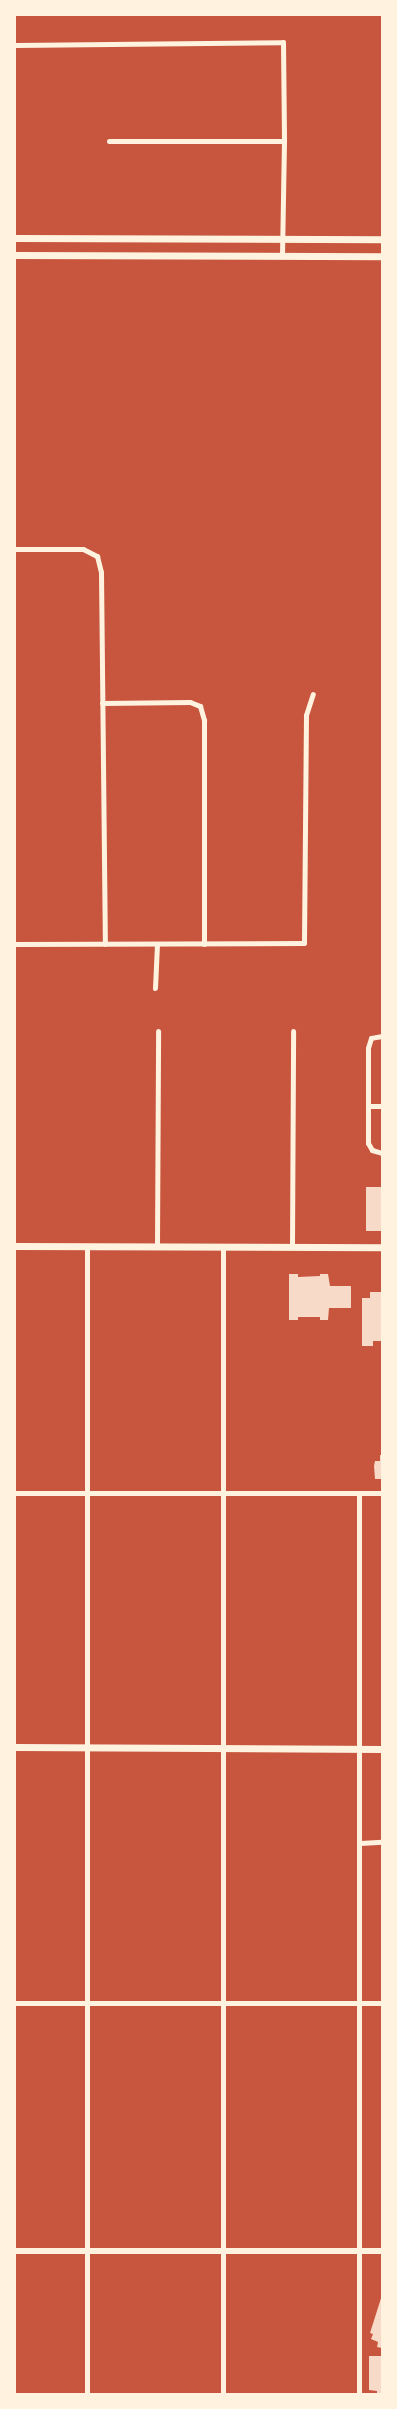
<!DOCTYPE html>
<style>
body{margin:0}
#map{position:relative;width:397px;height:2409px;overflow:hidden;background:#c8553d;font-family:"DejaVu Sans",sans-serif}
div>[style]{position:absolute}
[style*='--x']{left:calc(var(--x)*1px);top:calc(var(--y)*1px);width:calc(var(--w)*1px);rotate:calc(var(--a)*1deg)}
.building>*{inset:0;background:#f7dbc8}
.minor>*{height:5px;margin:-2.5px;padding:0 2.5px;transform-origin:2.5px;border-radius:2.5px;background:#fff3e0}
.tertiary>*{height:5.5px;margin:-2.75px;padding:0 2.75px;transform-origin:2.75px;border-radius:2.75px;background:#fff3e0}
.secondary>*{height:7px;margin:-3.5px;padding:0 3.5px;transform-origin:3.5px;border-radius:3.5px;background:#fff3e0}
span{translate:-50% -50%;white-space:nowrap;text-align:center;line-height:1.15;-webkit-text-stroke:4.5px #fff3e0;paint-order:stroke}
.frame{position:absolute;inset:0;border:16px solid #fff3e0;pointer-events:none}
</style>
<div id="map">
<div class="building">
<i style="clip-path:polygon(366px 1187px,382px 1187px,382px 1231px,366px 1231px)"></i>
<i style="clip-path:polygon(289px 1274px,298px 1274px,298px 1277px,320px 1276px,320px 1274px,328px 1274px,330px 1286px,351px 1286px,351px 1308px,329px 1308px,328px 1320px,320px 1320px,320px 1317px,298px 1317px,298px 1320px,289px 1320px)"></i>
<i style="clip-path:polygon(370px 1292px,382px 1292px,382px 1341px,373px 1341px,373px 1346px,362px 1346px,362px 1298px,370px 1298px)"></i>
<i style="clip-path:polygon(380px 1455px,382px 1455px,382px 1479px,375px 1479px,374px 1466px,375px 1461px,380px 1461px)"></i>
<i style="clip-path:polygon(382px 2295px,382px 2348px,377px 2347px,378px 2342px,371px 2339px,373px 2334px,370px 2333px)"></i>
<i style="clip-path:polygon(369px 2356px,382px 2356px,382px 2394px,377px 2394px,377px 2391px,369px 2390px)"></i>
</div>
<div class="minor">
<i style="--x:15;--y:45;--w:268;--a:-0.6"></i>
<i style="--x:283;--y:42;--w:99;--a:89.4"></i>
<i style="--x:284;--y:141;--w:115;--a:91"></i>
<i style="--x:109;--y:141;--w:175;--a:0"></i>
<i style="--x:15;--y:549;--w:68;--a:0"></i>
<i style="--x:83;--y:549;--w:16;--a:27"></i>
<i style="--x:97;--y:556;--w:16;--a:76"></i>
<i style="--x:101;--y:572;--w:372;--a:89.4"></i>
<i style="--x:102;--y:703;--w:88;--a:-0.7"></i>
<i style="--x:190;--y:702;--w:11;--a:22"></i>
<i style="--x:200;--y:706;--w:15;--a:74"></i>
<i style="--x:204;--y:720;--w:224;--a:90"></i>
<i style="--x:15;--y:944;--w:289;--a:-0.2"></i>
<i style="--x:304;--y:943;--w:228;--a:-89.5"></i>
<i style="--x:306;--y:715;--w:22;--a:-72"></i>
<i style="--x:155;--y:988;--w:44;--a:-87.4"></i>
<i style="--x:382;--y:1036;--w:11;--a:170"></i>
<i style="--x:371;--y:1038;--w:10;--a:107"></i>
<i style="--x:368;--y:1048;--w:95;--a:90"></i>
<i style="--x:368;--y:1143;--w:8;--a:60"></i>
<i style="--x:372;--y:1150;--w:10;--a:17"></i>
<i style="--x:368;--y:1106;--w:14;--a:0"></i>
<i style="--x:87;--y:1246;--w:1148;--a:90"></i>
<i style="--x:157;--y:1246;--w:215;--a:-89.7"></i>
<i style="--x:292;--y:1246;--w:215;--a:-89.7"></i>
<i style="--x:15;--y:1493;--w:367;--a:0"></i>
<i style="--x:359;--y:1493;--w:901;--a:90"></i>
<i style="--x:360;--y:1843;--w:22;--a:-3"></i>
<i style="--x:15;--y:2003;--w:367;--a:0"></i>
<i style="--x:223;--y:2394;--w:1148;--a:-90"></i>
</div>
<div class="tertiary">
<i style="--x:15;--y:2251;--w:367;--a:0"></i>
</div>
<div class="secondary">
<i style="--x:15;--y:238;--w:367;--a:0.2"></i>
<i style="--x:15;--y:255;--w:367;--a:0.2"></i>
<i style="--x:15;--y:1246;--w:367;--a:0.2"></i>
<i style="--x:15;--y:1747;--w:367;--a:0.3"></i>
</div>
<div class="frame"></div>
</div>
